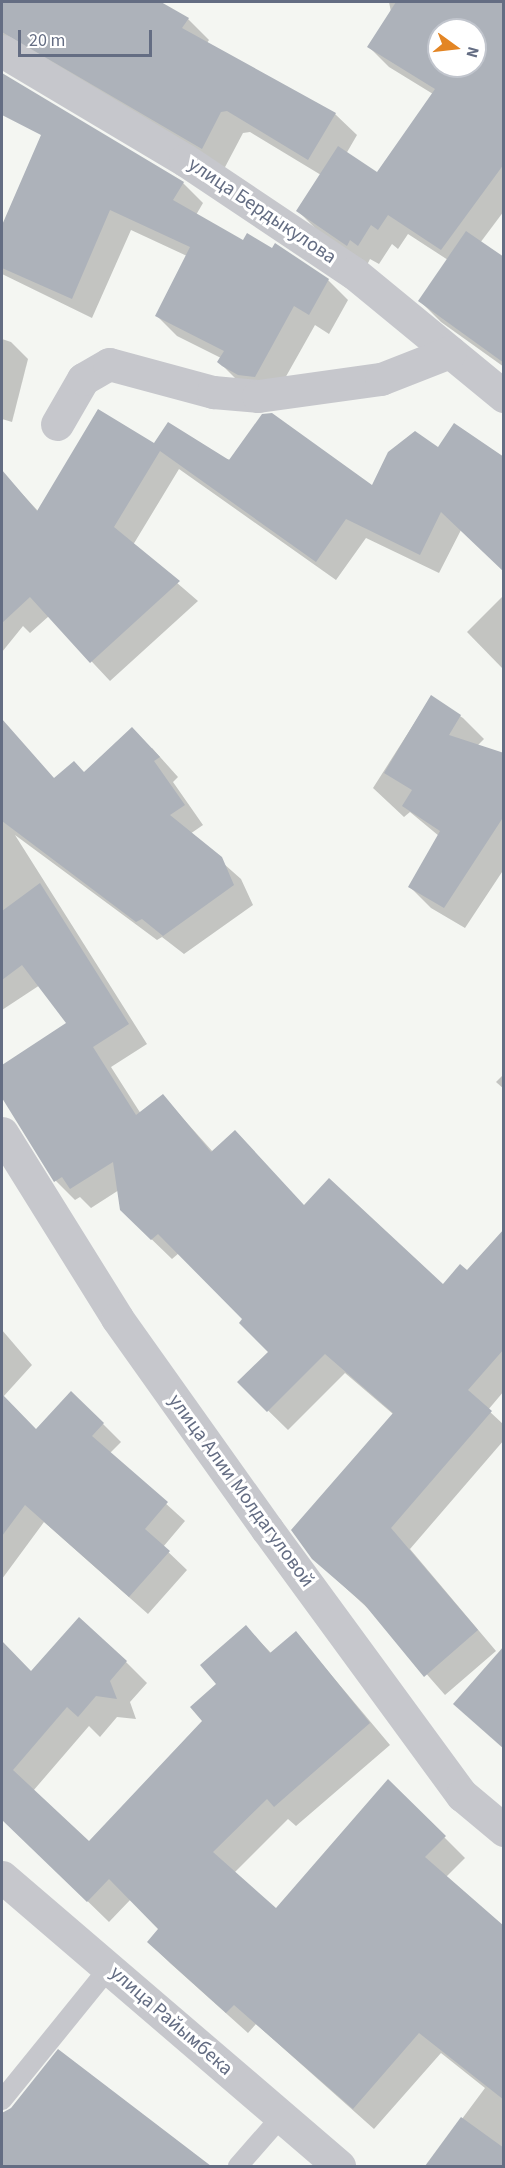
<!DOCTYPE html>
<meta charset="utf-8">
<style>
body{margin:0}
#map{position:relative;width:505px;height:2168px;overflow:hidden;background:#f4f6f2;font-family:"Source Sans 3",sans-serif}
div>[style]{position:absolute}
[style*='--x']{left:calc(var(--x)*1px);top:calc(var(--y)*1px);width:calc(var(--w)*1px);rotate:calc(var(--a)*1deg)}
.shadow>*{inset:0;background:#0003}
.building>*{inset:0;background:#adb2ba}
.service>*{height:20px;margin:-10px;padding:0 10px;transform-origin:10px;border-radius:10px;background:#c6c7cc}
.minor>*{height:33px;margin:-16.5px;padding:0 16.5px;transform-origin:16.5px;border-radius:16.5px;background:#c6c7cc}
.tertiary>*{height:33px;margin:-16.5px;padding:0 16.5px;transform-origin:16.5px;border-radius:16.5px;background:#c6c7cc}
span{translate:-50% -50%;white-space:nowrap;text-align:center;line-height:1.15;-webkit-text-stroke:6px #fff;paint-order:stroke}
.street-label{font-size:20px;color:#646d83}
.frame{position:absolute;inset:0;border:3px solid #646d83;pointer-events:none}
.north{position:absolute;left:427px;top:18px;width:60px;height:60px;box-sizing:border-box;background:#fff;border:2px solid #c1c5cd;border-radius:50%;rotate:105deg;font-size:16px;font-weight:700;line-height:24px;text-align:center;color:#646d83}
.north::after{content:'';display:block;margin:auto;width:21px;height:27px;background:#e38524;clip-path:polygon(50% 0,100% 100%,50% 72%,0 100%)}
.scale{position:absolute;left:18px;top:30px;width:134px;height:27px;box-sizing:border-box;border:3px solid #646d83;border-top:0;padding-left:8px;font-size:18px;line-height:21px;white-space:nowrap;color:#646d83;-webkit-text-stroke:4px #fff;paint-order:stroke}
</style>
<div id="map">
<div class="shadow">
<i style="clip-path:polygon(evenodd,2px 2px,158px 2px,188px 19px,209px 40px,207px 43px,335px 114px,357px 135px,346px 154px,377px 174px,433px 94px,389px 67px,369px 47px,391px 12px,389px 2px,459px 2px,483px 16px,491px 2px,504px 2px,504px 211px,480px 243px,504px 258px,504px 367px,441px 322px,420px 301px,448px 260px,408px 234px,398px 249px,392px 244px,379px 264px,370px 259px,367px 265px,318px 231px,298px 211px,321px 175px,250px 132px,243px 133px,224px 169px,2px 37px,2px 2px,439px 30px,475px 30px,475px 66px,439px 66px,439px 30px)"></i>
<i style="clip-path:polygon(55px 106px,183px 183px,203px 203px,196px 215px,243px 243px,328px 280px,348px 300px,329px 334px,315px 325px,275px 396px,239px 382px,219px 362px,221px 358px,177px 336px,157px 316px,187px 256px,131px 230px,92px 318px,2px 274px,2px 228px)"></i>
<i style="clip-path:polygon(2px 339px,11px 342px,28px 359px,12px 422px,2px 419px)"></i>
<i style="clip-path:polygon(154px 445px,372px 487px,389px 453px,461px 530px,439px 573px,366px 538px,336px 580px,179px 469px,133px 545px,198px 601px,110px 681px,49px 616px,30px 633px,23px 626px,2px 652px,2px 472px,38px 511px)"></i>
<i style="clip-path:polygon(504px 595px,504px 670px,467px 632px)"></i>
<i style="clip-path:polygon(431px 697px,463px 718px,484px 739px,477px 746px,504px 755px,504px 869px,465px 928px,431px 908px,410px 887px,439px 836px,410px 812px,404px 817px,373px 788px)"></i>
<i style="clip-path:polygon(2px 741px,55px 779px,84px 773px,152px 748px,178px 777px,173px 782px,203px 825px,190px 834px,241px 879px,253px 905px,184px 954px,162px 937px,157px 940px,15px 835px,147px 1044px,111px 1067px,141px 1114px,163px 1096px,213px 1152px,443px 1287px,467px 1272px,504px 1260px,504px 1391px,488px 1410px,504px 1425px,504px 1440px,410px 1549px,496px 1651px,445px 1695px,373px 1613px,313px 1558px,393px 1414px,345px 1373px,288px 1430px,239px 1382px,270px 1352px,245px 1319px,179px 1253px,172px 1259px,142px 1230px,119px 1190px,91px 1208px,80px 1197px,75px 1200px,56px 1181px,2px 1095px,2px 1067px,68px 1024px,40px 985px,2px 1010px)"></i>
<i style="clip-path:polygon(504px 1074px,504px 1089px,496px 1082px)"></i>
<i style="clip-path:polygon(2px 1330px,32px 1365px,3px 1397px,36px 1431px,103px 1424px,121px 1442px,110px 1453px,185px 1521px,163px 1547px,187px 1570px,148px 1614px,44px 1522px,2px 1579px)"></i>
<i style="clip-path:polygon(246px 1627px,272px 1654px,296px 1633px,390px 1745px,296px 1826px,288px 1819px,234px 1873px,276px 1910px,388px 1781px,465px 1858px,446px 1877px,504px 1928px,504px 2166px,427px 2166px,485px 2088px,441px 2053px,374px 2129px,256px 2024px,248px 2033px,170px 1963px,149px 1942px,160px 1929px,131px 1899px,109px 1922px,2px 1818px,2px 1642px,31px 1673px,126px 1662px,147px 1683px,130px 1702px,136px 1719px,117px 1717px,100px 1737px,89px 1726px,33px 1791px,89px 1843px,204px 1721px)"></i>
<i style="clip-path:polygon(12px 2109px,203px 2162px,207px 2166px,2px 2166px,2px 2113px)"></i>
</div>
<div class="building">
<i style="clip-path:polygon(2px 2px,161px 2px,189px 18px,182px 28px,336px 113px,308px 160px,227px 111px,221px 112px,202px 149px,2px 32px)"></i>
<i style="clip-path:polygon(evenodd,396px 2px,504px 2px,504px 164px,441px 250px,388px 215px,378px 230px,371px 225px,358px 246px,350px 240px,347px 246px,296px 211px,338px 146px,377px 172px,435px 89px,367px 47px,396px 2px,439px 30px,475px 30px,475px 66px,439px 66px,439px 30px)"></i>
<i style="clip-path:polygon(2px 73px,184px 182px,173px 200px,243px 240px,247px 233px,272px 248px,275px 243px,329px 279px,309px 315px,294px 306px,255px 377px,238px 375px,222px 366px,217px 362px,224px 351px,155px 316px,190px 247px,110px 210px,72px 299px,2px 268px,2px 225px,41px 135px,2px 115px)"></i>
<i style="clip-path:polygon(466px 231px,504px 257px,504px 363px,418px 301px)"></i>
<i style="clip-path:polygon(98px 409px,154px 443px,168px 422px,229px 460px,262px 414px,272px 413px,372px 485px,388px 452px,415px 431px,438px 447px,454px 423px,504px 457px,504px 572px,441px 512px,420px 555px,346px 519px,316px 562px,160px 451px,114px 527px,180px 581px,90px 663px,30px 597px,2px 623px,2px 470px,37px 511px)"></i>
<i style="clip-path:polygon(431px 695px,461px 715px,449px 735px,504px 753px,504px 816px,444px 908px,408px 887px,440px 831px,402px 806px,412px 790px,384px 773px)"></i>
<i style="clip-path:polygon(2px 719px,54px 778px,74px 761px,84px 772px,132px 727px,160px 757px,154px 761px,185px 805px,170px 815px,222px 857px,234px 885px,163px 936px,142px 919px,136px 922px,2px 821px)"></i>
<i style="clip-path:polygon(40px 883px,129px 1024px,93px 1047px,136px 1115px,163px 1094px,211px 1152px,235px 1130px,304px 1205px,329px 1178px,443px 1284px,460px 1264px,467px 1270px,504px 1229px,504px 1349px,468px 1390px,492px 1411px,391px 1528px,478px 1630px,424px 1677px,364px 1604px,312px 1559px,291px 1530px,393px 1413px,325px 1354px,267px 1412px,237px 1382px,268px 1352px,239px 1323px,242px 1319px,158px 1234px,151px 1240px,120px 1210px,113px 1162px,70px 1189px,62px 1177px,54px 1182px,2px 1098px,2px 1065px,66px 1023px,22px 965px,2px 980px,2px 911px)"></i>
<i style="clip-path:polygon(71px 1391px,104px 1423px,92px 1436px,168px 1502px,145px 1529px,170px 1551px,129px 1597px,25px 1505px,2px 1536px,2px 1394px,36px 1429px)"></i>
<i style="clip-path:polygon(79px 1617px,127px 1661px,110px 1681px,117px 1699px,96px 1696px,78px 1717px,67px 1707px,13px 1770px,89px 1841px,202px 1721px,190px 1707px,216px 1684px,200px 1665px,246px 1625px,270px 1653px,296px 1631px,370px 1723px,274px 1807px,267px 1799px,213px 1852px,276px 1908px,388px 1779px,446px 1836px,425px 1857px,504px 1926px,504px 2100px,419px 2033px,353px 2109px,234px 2005px,226px 2013px,147px 1942px,158px 1929px,109px 1879px,87px 1902px,2px 1820px,2px 1641px,31px 1671px)"></i>
<i style="clip-path:polygon(504px 1646px,504px 1749px,453px 1704px)"></i>
<i style="clip-path:polygon(58px 2049px,211px 2166px,2px 2166px,2px 2113px,11px 2108px)"></i>
<i style="clip-path:polygon(461px 2117px,504px 2148px,504px 2166px,425px 2166px)"></i>
</div>
<div class="service">
<i style="--x:2;--y:2100;--w:170;--a:-51"></i>
<i style="--x:238;--y:2166;--w:65;--a:-48.7"></i>
</div>
<div class="minor">
<i style="--x:2;--y:51;--w:213;--a:30.8"></i>
<i style="--x:185;--y:160;--w:203;--a:33.8"></i>
<i style="--x:354;--y:273;--w:194;--a:39.4"></i>
<i style="--x:57;--y:424;--w:52;--a:-60"></i>
<i style="--x:83;--y:379;--w:30;--a:-30"></i>
<i style="--x:109;--y:364;--w:108;--a:15.1"></i>
<i style="--x:213;--y:392;--w:45;--a:5.1"></i>
<i style="--x:258;--y:396;--w:124;--a:-7.9"></i>
<i style="--x:381;--y:379;--w:74;--a:-21.4"></i>
<i style="--x:2;--y:1133;--w:218;--a:58.1"></i>
<i style="--x:117;--y:1318;--w:259;--a:54.6"></i>
<i style="--x:267;--y:1529;--w:330;--a:53.8"></i>
<i style="--x:462;--y:1795;--w:55;--a:39.8"></i>
</div>
<div class="tertiary">
<i style="--x:2;--y:1877;--w:444;--a:40.6"></i>
</div>
<div class="street-label">
<span style="left:262px;top:211px;rotate:34deg">улица Бердыкулова</span>
<span style="left:241px;top:1491px;rotate:54deg">улица Алии Молдагуловой</span>
<span style="left:171px;top:2021px;rotate:41deg">улица Райымбека</span>
</div>
<div class="frame"></div>
<div class="north">N</div>
<div class="scale">20 m</div>
</div>
